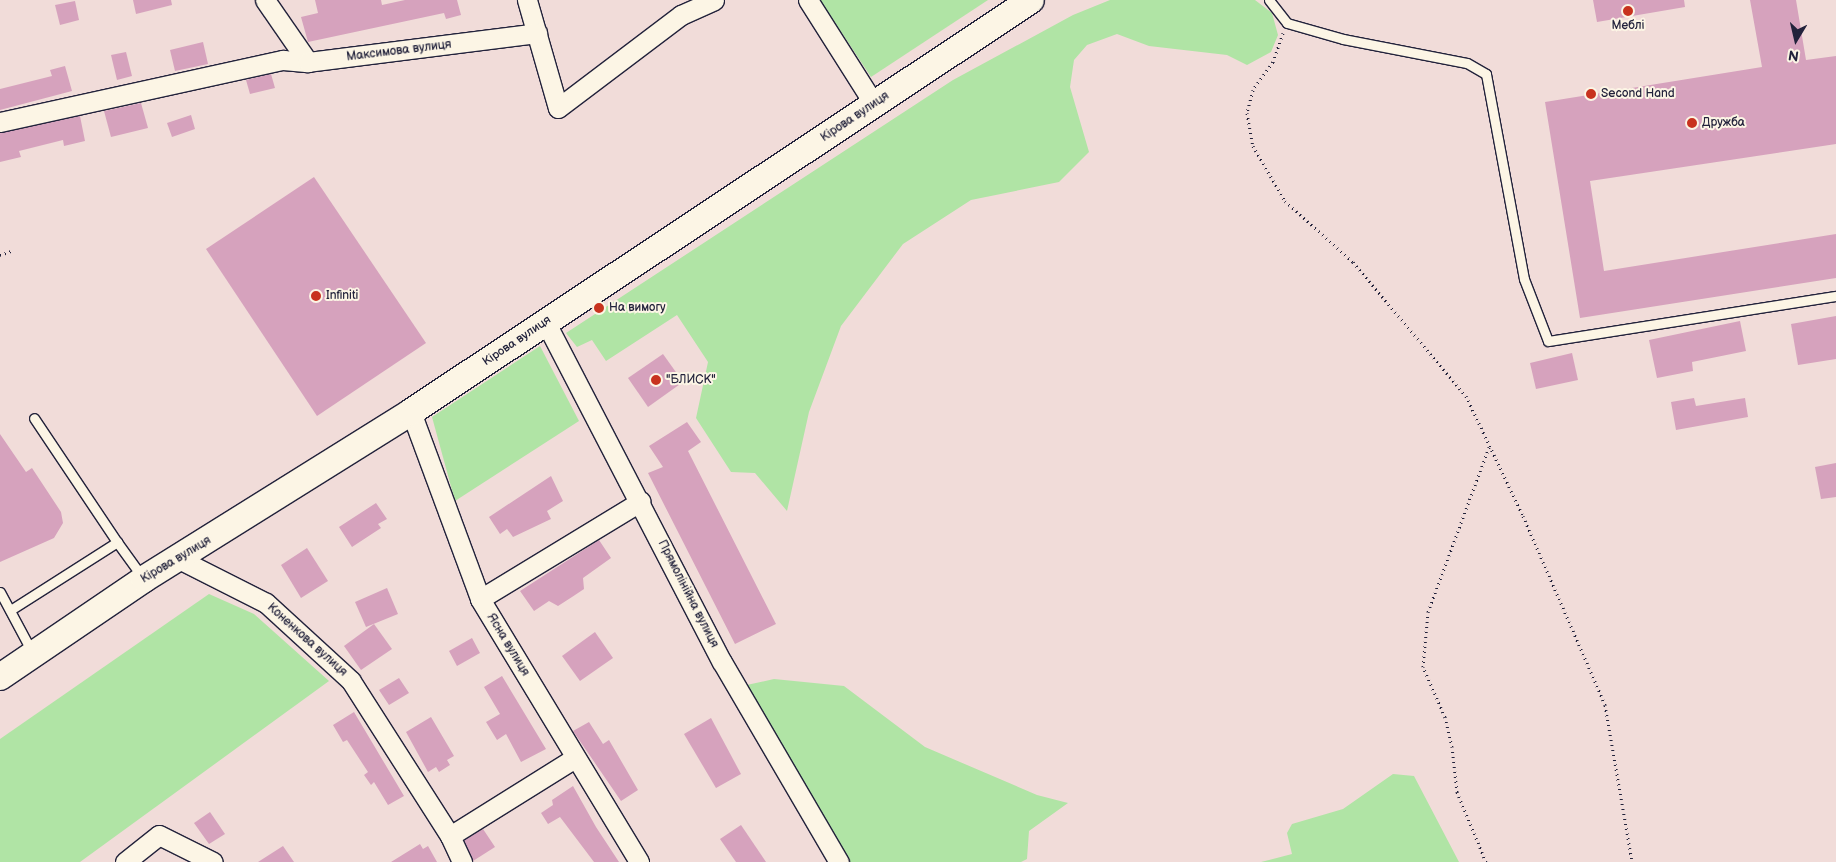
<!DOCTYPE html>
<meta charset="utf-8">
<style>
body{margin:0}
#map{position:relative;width:1836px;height:862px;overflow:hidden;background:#f1dcd9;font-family:"Balsamiq Sans",sans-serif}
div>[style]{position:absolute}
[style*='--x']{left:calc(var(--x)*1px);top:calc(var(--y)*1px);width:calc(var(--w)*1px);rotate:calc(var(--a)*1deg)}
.green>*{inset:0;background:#b0e4a5}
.building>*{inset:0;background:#d6a2bd}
.path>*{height:3px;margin-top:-1.5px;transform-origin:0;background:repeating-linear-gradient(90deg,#22223b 0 1px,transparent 0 5px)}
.roads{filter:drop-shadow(1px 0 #22223b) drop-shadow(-1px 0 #22223b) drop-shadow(0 1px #22223b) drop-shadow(0 -1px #22223b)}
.lane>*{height:9px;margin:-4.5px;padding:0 4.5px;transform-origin:4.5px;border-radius:4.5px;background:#fcf5e5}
.street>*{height:19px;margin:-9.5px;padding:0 9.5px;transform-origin:9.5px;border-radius:9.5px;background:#fcf5e5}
.secondary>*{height:26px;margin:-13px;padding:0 13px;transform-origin:13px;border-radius:13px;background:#fcf5e5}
.dots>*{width:14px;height:14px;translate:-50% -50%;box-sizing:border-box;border:2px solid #fcf5e5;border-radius:50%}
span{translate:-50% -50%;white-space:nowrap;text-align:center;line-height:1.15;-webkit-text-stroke:4px #fcf5e5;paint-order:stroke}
.poi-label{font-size:12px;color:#22223b}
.left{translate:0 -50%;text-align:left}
.street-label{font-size:12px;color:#22223b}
.north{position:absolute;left:1771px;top:15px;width:50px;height:50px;-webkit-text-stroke:4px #fcf5e5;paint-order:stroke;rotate:189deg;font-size:14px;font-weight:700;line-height:20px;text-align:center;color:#22223b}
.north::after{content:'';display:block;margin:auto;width:18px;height:22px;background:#22223b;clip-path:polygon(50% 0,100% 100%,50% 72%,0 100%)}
</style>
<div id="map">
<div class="green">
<i style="clip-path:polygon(820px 0,988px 0,871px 77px)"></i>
<i style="clip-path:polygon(1110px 0,1255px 0,1272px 13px,1278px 35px,1271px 52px,1247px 65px,1227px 55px,1149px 46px,1117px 34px,1087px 45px,1074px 60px,1070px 87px,1089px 152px,1059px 182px,971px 200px,903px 244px,841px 326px,809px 412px,787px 511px,755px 473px,731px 472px,696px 418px,708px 362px,677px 315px,606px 361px,592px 340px,577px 347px,566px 333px,953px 80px,1073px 15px)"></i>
<i style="clip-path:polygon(540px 346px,579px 421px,455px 501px,432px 417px)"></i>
<i style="clip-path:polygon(209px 594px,254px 614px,329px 681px,80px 862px,0 862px,0 739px)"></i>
<i style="clip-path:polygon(774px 679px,844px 686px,925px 747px,1037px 795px,1068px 803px,1029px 831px,1027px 859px,1021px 862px,846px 862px,742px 686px)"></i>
<i style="clip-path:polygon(1393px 774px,1414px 776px,1459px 862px,1261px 862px,1292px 854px,1287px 833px,1292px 824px,1343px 809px)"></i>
</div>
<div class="building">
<i style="clip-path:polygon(133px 0,171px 0,172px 5px,136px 14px)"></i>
<i style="clip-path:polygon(315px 0,381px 0,382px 5px,405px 0,457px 0,461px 15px,446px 19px,444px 13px,308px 42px,301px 17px,318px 13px)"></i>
<i style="clip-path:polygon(1593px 0,1684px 0,1685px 7px,1597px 22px)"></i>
<i style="clip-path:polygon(1750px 0,1796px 0,1806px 60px,1836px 56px,1836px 144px,1590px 181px,1604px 271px,1836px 234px,1836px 278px,1580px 318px,1545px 102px,1762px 67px)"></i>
<i style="clip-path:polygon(75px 1px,79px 20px,60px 25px,55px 5px)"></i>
<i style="clip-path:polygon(203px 42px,208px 64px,175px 71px,170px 50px)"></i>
<i style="clip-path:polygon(126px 52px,132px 76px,117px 80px,111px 55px)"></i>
<i style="clip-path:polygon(65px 66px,72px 91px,0 110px,0 89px,52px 76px,50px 70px)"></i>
<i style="clip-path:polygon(271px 74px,275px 88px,250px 94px,246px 80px)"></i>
<i style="clip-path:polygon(141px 103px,148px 128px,111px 137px,104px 111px)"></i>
<i style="clip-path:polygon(191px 115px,195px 129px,172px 137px,167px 123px)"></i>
<i style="clip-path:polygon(80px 116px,85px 141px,64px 146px,63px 140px,19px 151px,21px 157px,0 162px,0 133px)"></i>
<i style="clip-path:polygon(314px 177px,426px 343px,317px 416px,206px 249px)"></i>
<i style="clip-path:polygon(1836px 316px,1836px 359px,1798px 365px,1791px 324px)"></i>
<i style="clip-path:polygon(1740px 321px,1746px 351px,1692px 362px,1693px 371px,1657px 378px,1649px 340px)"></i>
<i style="clip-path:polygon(1572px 353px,1578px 380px,1536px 389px,1530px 363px)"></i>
<i style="clip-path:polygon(663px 354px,683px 382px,648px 407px,628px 378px)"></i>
<i style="clip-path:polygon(1694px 398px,1696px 406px,1745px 398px,1748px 417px,1676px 430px,1671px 402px)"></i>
<i style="clip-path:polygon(687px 422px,701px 442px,688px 451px,776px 624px,735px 644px,648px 473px,663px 467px,649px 446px)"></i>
<i style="clip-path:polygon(0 434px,26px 472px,32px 468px,61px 512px,63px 523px,54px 538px,0 562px)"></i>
<i style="clip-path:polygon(1836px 463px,1836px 497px,1821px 499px,1815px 467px)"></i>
<i style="clip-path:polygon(551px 476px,563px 501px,547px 511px,551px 519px,513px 537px,507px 529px,500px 534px,489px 517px)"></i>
<i style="clip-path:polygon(376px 503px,387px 519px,378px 524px,381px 528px,352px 547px,339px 527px)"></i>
<i style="clip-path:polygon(599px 540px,611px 558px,583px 578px,584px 589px,572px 597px,558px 606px,549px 601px,534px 611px,520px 591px)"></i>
<i style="clip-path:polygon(307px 548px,328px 581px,301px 598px,281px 565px)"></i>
<i style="clip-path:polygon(387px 588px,398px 614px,366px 627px,355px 602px)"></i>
<i style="clip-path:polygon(374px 624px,392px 649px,361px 670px,344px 646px)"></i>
<i style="clip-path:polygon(595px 632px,613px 658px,580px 681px,562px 656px)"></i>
<i style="clip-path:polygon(472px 638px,480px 653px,457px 666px,449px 651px)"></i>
<i style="clip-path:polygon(502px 676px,546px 749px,521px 762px,506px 734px,497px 740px,486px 722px,500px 714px,484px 687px)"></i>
<i style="clip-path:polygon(399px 678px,409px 693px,389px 705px,379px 690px)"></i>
<i style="clip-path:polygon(354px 712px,404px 796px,388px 805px,374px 782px,371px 785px,364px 775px,368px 772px,347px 740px,343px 742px,333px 725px)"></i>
<i style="clip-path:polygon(431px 717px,454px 756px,447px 760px,450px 765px,439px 772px,436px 767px,428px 772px,406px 732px)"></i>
<i style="clip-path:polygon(711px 718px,741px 774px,716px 788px,684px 734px)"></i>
<i style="clip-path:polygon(589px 722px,603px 744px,609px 740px,638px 790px,621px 801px,573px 731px)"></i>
<i style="clip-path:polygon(573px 786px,596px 827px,619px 862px,594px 862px,560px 817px,548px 824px,541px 813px,553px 805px,552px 800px)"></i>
<i style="clip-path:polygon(210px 812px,225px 834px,209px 844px,194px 823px)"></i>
<i style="clip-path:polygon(741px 825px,766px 862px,736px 862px,720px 839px)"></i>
<i style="clip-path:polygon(483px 829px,495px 847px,473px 861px,464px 840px)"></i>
<i style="clip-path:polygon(420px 844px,423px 849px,428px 846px,437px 862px,391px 862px)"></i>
<i style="clip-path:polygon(283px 846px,294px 862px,258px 862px)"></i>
</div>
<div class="path">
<i style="--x:1283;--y:33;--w:31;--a:109"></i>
<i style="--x:1273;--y:62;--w:34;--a:126"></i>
<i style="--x:1253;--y:90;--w:24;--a:105"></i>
<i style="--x:1247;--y:113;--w:34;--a:80"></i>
<i style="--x:1253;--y:146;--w:64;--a:59.8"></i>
<i style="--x:1285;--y:201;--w:91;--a:41.9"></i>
<i style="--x:1353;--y:262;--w:175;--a:49.9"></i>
<i style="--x:1466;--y:396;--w:133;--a:64.6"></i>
<i style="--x:1523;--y:516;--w:206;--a:66.5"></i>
<i style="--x:1605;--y:705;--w:159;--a:80.2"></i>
<i style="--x:0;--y:255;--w:12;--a:-20"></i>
<i style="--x:1486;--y:862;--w:76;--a:-112.5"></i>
<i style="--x:1457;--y:792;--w:45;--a:-96.3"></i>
<i style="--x:1452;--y:747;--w:31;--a:-103"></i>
<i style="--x:1445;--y:717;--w:55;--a:-113.7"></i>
<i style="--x:1423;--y:667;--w:55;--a:-84.8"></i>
<i style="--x:1428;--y:612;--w:176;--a:-69.7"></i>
</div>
<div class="roads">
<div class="lane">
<i style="--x:1269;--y:0;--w:29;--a:52"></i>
<i style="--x:1287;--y:23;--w:58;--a:15.9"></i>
<i style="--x:1343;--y:39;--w:126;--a:11"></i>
<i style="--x:1467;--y:63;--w:22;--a:30"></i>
<i style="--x:1486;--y:74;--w:208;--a:79.5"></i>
<i style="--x:1524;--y:279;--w:66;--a:68.8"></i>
<i style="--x:1548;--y:341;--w:291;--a:-8.9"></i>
<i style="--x:117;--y:542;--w:44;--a:54.2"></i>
<i style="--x:0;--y:592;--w:68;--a:61.9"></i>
<i style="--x:12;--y:609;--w:125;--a:-32.5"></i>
<i style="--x:117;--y:542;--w:149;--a:-123.8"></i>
</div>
<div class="street">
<i style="--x:265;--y:0;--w:75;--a:55.3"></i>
<i style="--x:527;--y:0;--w:112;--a:74"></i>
<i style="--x:558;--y:108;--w:154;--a:-37.1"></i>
<i style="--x:681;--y:15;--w:36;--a:-24"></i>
<i style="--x:808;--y:0;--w:123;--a:57.6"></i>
<i style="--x:0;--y:122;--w:290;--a:-12.4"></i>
<i style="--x:283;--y:60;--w:25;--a:5"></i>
<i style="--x:308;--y:62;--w:231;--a:-7.2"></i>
<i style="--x:545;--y:321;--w:384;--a:62.6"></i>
<i style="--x:722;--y:662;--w:232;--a:59.7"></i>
<i style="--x:411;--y:412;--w:199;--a:69.7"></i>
<i style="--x:480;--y:599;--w:307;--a:58.8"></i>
<i style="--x:179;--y:559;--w:97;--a:26.8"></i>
<i style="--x:266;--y:603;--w:115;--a:42.5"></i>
<i style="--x:351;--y:681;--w:184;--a:57.4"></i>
<i style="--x:450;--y:836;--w:29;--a:65"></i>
<i style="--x:480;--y:599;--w:188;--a:-31.3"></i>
<i style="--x:450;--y:836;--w:147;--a:-32"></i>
<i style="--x:125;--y:862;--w:43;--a:-38.5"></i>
<i style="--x:159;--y:835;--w:60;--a:26.6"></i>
</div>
<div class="secondary">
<i style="--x:0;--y:677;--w:174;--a:-34.2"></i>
<i style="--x:144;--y:579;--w:315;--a:-32"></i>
<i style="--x:411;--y:412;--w:744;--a:-33.6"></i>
</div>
</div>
<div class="dots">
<i style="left:1628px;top:11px;background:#c8321e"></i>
<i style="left:1591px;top:94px;background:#c8321e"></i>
<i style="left:1692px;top:123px;background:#c8321e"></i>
<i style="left:316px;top:296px;background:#c8321e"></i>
<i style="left:599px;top:308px;background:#c8321e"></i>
<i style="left:656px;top:380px;background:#c8321e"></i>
</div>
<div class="poi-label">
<span style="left:1628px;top:26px">Меблі</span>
<span class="left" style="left:1601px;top:94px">Second Hand</span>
<span class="left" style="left:1702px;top:123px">Дружба</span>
<span class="left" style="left:326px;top:296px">Infiniti</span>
<span class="left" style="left:609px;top:308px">На вимогу</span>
<span class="left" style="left:666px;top:380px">"БЛИСК"</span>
</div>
<div class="street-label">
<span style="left:399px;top:51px;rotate:-7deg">Максимова вулиця</span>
<span style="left:855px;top:117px;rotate:-34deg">Кірова вулиця</span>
<span style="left:517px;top:341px;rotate:-34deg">Кірова вулиця</span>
<span style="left:176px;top:560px;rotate:-31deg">Кірова вулиця</span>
<span style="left:688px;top:594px;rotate:63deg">Прямолінійна вулиця</span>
<span style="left:307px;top:640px;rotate:42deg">Коненкова вулиця</span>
<span style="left:508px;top:645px;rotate:59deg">Ясна вулиця</span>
</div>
<div class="north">N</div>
</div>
